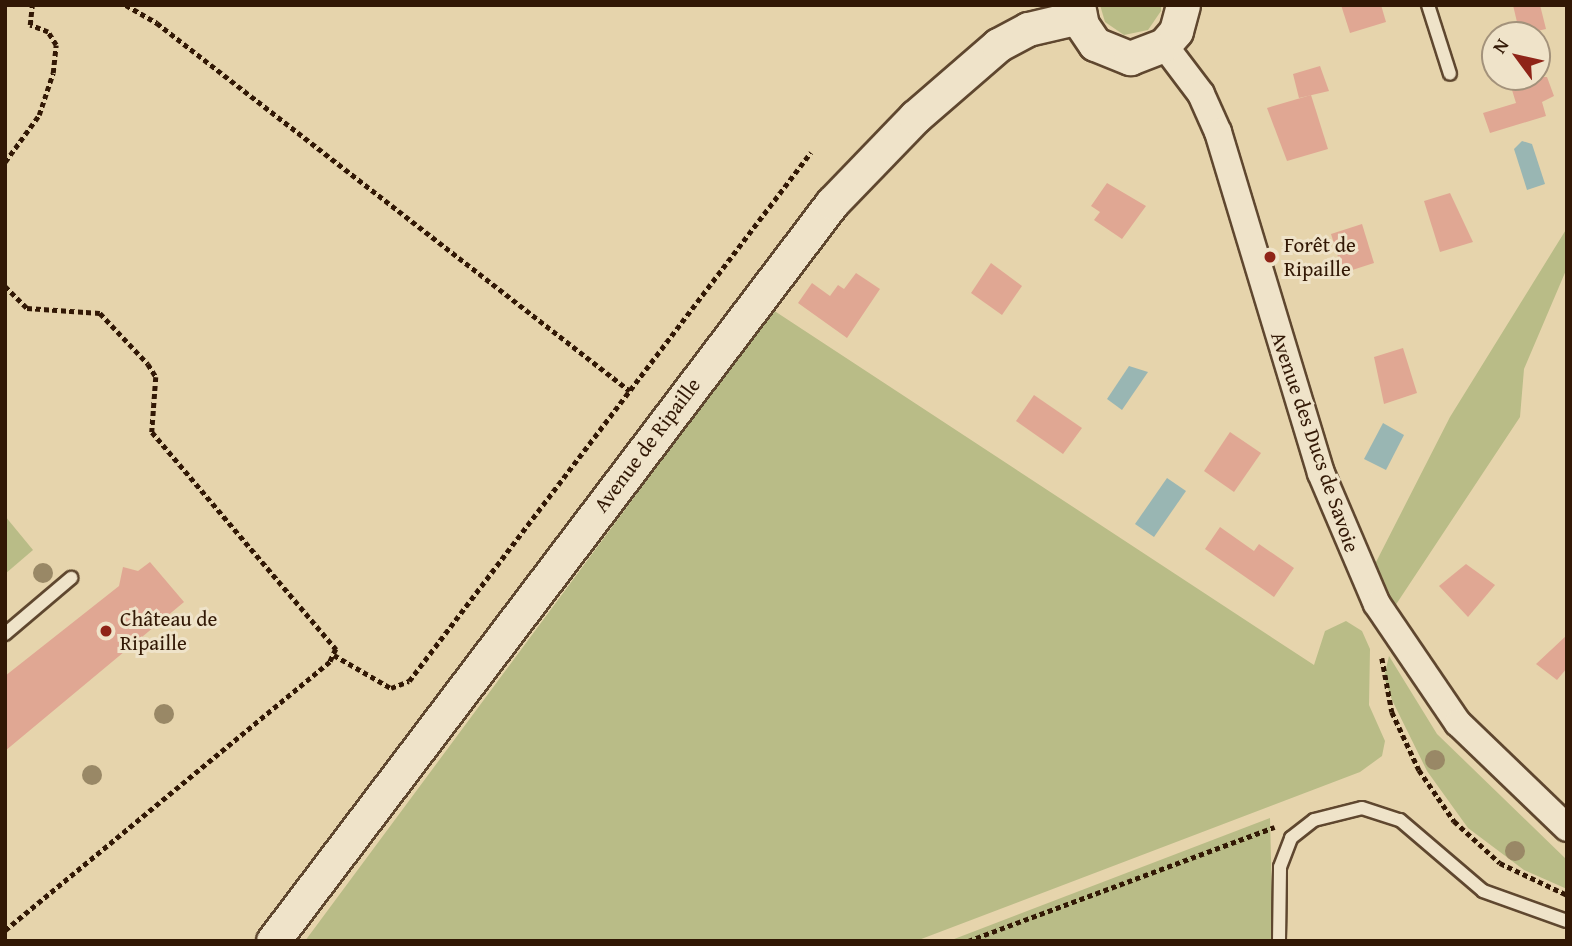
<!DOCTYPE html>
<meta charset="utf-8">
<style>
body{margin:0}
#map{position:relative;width:1572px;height:946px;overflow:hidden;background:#e6d4ac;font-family:"Gentium Book Plus",serif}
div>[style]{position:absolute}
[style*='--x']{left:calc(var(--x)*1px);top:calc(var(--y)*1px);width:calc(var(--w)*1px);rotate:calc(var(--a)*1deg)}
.green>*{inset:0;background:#b9bc87}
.water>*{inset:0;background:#99b6b3}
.building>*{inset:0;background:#e0a793}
.path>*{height:4.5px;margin-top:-2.25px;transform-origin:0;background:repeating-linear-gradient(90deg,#321805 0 5px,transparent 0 8.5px)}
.roads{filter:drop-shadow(2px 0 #5f472f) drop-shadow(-2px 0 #5f472f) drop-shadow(0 2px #5f472f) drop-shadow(0 -2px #5f472f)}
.service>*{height:12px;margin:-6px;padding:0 6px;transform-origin:6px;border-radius:6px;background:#efe3c9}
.minor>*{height:26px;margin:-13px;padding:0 13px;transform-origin:13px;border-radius:13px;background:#efe3c9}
.tertiary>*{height:33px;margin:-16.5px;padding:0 16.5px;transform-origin:16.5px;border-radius:16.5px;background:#efe3c9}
.trees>*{width:20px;height:20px;margin:-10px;border-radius:50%;background:#986}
.dots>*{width:19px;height:19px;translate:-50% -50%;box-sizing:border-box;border:4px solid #efe3c9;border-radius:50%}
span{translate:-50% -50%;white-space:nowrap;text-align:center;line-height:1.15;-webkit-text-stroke:6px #efe3c9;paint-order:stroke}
.poi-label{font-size:21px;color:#321805}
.left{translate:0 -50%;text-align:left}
.street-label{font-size:21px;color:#321805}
.frame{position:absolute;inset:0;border:7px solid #321805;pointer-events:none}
.north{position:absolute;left:1481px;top:21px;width:70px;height:70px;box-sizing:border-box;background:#efe3c9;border:2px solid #a3927b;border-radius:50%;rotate:303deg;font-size:19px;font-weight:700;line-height:28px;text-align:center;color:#321805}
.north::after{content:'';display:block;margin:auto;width:24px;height:32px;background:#8f2418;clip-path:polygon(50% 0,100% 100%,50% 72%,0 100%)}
</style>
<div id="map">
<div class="green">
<i style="clip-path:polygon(1100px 5px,1161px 5px,1161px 11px,1148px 30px,1124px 35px,1105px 22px)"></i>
<i style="clip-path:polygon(1567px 228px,1567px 268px,1524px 369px,1520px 417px,1395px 606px,1373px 568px,1450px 417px)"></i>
<i style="clip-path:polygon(773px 310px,1314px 665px,1325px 631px,1346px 621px,1362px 631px,1370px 649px,1369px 705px,1385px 741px,1382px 756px,1360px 772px,916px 941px,305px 941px)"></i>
<i style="clip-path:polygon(5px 516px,33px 550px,5px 574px)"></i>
<i style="clip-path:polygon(1389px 656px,1437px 734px,1567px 860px,1567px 889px,1524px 870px,1468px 828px,1427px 771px,1392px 700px,1384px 677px)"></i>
<i style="clip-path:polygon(1270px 818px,1273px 941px,949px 941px)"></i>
</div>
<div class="water">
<i style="clip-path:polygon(1522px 141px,1532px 144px,1545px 184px,1527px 190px,1514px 149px)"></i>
<i style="clip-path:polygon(1129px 366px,1148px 372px,1122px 410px,1107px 399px)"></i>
<i style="clip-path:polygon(1383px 423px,1404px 435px,1386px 470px,1364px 459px)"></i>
<i style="clip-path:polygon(1167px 478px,1186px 491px,1154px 537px,1135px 524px)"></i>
</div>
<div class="building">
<i style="clip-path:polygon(1341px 5px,1381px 5px,1386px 22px,1350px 33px)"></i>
<i style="clip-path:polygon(1513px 5px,1540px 5px,1546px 29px,1520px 35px)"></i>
<i style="clip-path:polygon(1320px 66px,1329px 91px,1299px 98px,1293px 74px)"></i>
<i style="clip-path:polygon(1508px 77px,1547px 77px,1554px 96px,1542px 102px,1546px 116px,1490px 133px,1483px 113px,1516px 103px)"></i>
<i style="clip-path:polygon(1311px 95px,1328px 149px,1287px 161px,1267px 108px)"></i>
<i style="clip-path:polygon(1107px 183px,1146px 206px,1122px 239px,1094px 220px,1100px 212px,1091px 206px)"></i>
<i style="clip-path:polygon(1450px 193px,1473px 242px,1440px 252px,1424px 201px)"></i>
<i style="clip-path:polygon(1362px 224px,1374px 263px,1343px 273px,1331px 234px)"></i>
<i style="clip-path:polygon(991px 263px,1022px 286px,1002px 315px,971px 293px)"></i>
<i style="clip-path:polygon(856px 273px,880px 289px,847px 338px,798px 303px,812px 283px,830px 296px,838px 285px,844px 289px)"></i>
<i style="clip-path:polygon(1403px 348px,1417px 393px,1384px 404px,1374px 357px)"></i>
<i style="clip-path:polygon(1034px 395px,1082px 428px,1063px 454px,1016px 421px)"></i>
<i style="clip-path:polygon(1230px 432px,1261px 453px,1234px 492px,1204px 471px)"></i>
<i style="clip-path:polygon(1220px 527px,1254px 551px,1259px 544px,1294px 568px,1274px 597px,1205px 549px)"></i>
<i style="clip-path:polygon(150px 562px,184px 602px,5px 751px,5px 676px,119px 586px,123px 567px,138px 571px)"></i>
<i style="clip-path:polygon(1466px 564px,1495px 585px,1468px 617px,1439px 586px)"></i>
<i style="clip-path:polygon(1567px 635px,1567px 668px,1557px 680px,1536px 664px)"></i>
</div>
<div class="path">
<i style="--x:126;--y:5;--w:36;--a:30"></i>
<i style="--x:157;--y:23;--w:599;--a:37.88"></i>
<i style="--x:5;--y:162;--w:58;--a:-54.1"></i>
<i style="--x:39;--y:115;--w:44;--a:-71.6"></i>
<i style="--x:53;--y:73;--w:28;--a:-84"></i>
<i style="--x:56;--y:45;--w:15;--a:-122"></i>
<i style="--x:48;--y:32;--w:19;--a:-159"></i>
<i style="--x:30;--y:25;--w:20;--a:-84"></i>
<i style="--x:5;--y:286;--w:31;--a:45"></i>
<i style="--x:27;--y:308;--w:73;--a:3.9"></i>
<i style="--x:100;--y:313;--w:70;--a:46.7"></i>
<i style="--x:148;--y:364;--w:15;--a:58"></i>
<i style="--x:156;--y:377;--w:55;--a:94.2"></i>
<i style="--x:152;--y:432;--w:285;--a:49.7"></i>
<i style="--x:336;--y:649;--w:14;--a:115"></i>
<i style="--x:330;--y:662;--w:422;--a:140.4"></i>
<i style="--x:334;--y:655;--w:66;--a:30.1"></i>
<i style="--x:391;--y:688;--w:19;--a:-21"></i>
<i style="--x:409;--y:681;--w:664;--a:-52.77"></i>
<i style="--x:1382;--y:658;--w:55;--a:79.5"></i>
<i style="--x:1392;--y:712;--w:64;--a:65"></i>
<i style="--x:1419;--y:770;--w:62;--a:55.5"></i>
<i style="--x:1454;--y:821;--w:62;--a:42.4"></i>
<i style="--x:1500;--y:863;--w:74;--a:25.5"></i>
<i style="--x:968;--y:941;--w:327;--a:-20.4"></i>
</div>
<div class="roads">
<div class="service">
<i style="--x:1428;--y:5;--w:72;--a:72.3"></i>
<i style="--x:5;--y:634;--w:87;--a:-40.3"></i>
<i style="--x:1279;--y:941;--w:74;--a:-89.2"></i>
<i style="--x:1280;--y:867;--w:31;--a:-69"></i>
<i style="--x:1291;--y:838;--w:29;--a:-38"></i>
<i style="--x:1314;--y:820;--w:49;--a:-14"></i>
<i style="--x:1362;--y:808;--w:40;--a:18"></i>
<i style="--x:1400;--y:820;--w:109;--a:40.5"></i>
<i style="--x:1483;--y:891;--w:89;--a:19.7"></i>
</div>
<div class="minor">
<i style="--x:1164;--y:45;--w:61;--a:52.9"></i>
<i style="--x:1201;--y:94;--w:42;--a:65.9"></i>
<i style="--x:1218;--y:132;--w:356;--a:73.2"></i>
<i style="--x:1321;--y:473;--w:142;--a:66.9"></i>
<i style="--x:1377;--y:604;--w:144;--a:55.8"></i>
<i style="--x:1458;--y:723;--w:151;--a:43.9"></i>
</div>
<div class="tertiary">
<i style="--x:1078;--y:5;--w:20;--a:79"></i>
<i style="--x:1082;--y:25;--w:23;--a:56"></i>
<i style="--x:1095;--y:44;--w:38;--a:22"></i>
<i style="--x:1130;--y:58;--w:36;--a:-21"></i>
<i style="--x:1164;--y:45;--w:18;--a:-49"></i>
<i style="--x:1176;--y:31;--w:27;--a:-75"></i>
<i style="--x:273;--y:941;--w:926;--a:-52.86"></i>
<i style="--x:832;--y:203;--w:120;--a:-46"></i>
<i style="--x:915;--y:117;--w:110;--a:-40.9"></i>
<i style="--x:998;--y:45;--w:34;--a:-28"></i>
<i style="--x:1028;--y:29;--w:52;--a:-13.2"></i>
</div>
</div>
<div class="trees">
<i style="left:43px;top:573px"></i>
<i style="left:164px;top:714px"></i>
<i style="left:1435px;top:760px"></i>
<i style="left:92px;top:775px"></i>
<i style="left:1515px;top:851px"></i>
</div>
<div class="dots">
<i style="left:1270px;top:257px;background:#8f2418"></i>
<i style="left:106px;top:631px;background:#8f2418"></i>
</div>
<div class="poi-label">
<span class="left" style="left:1284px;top:257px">Forêt de<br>Ripaille</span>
<span class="left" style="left:120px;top:631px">Château de<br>Ripaille</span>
</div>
<div class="street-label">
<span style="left:1315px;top:442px;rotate:71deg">Avenue des Ducs de Savoie</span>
<span style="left:647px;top:445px;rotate:-53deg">Avenue de Ripaille</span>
</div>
<div class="frame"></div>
<div class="north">N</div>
</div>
